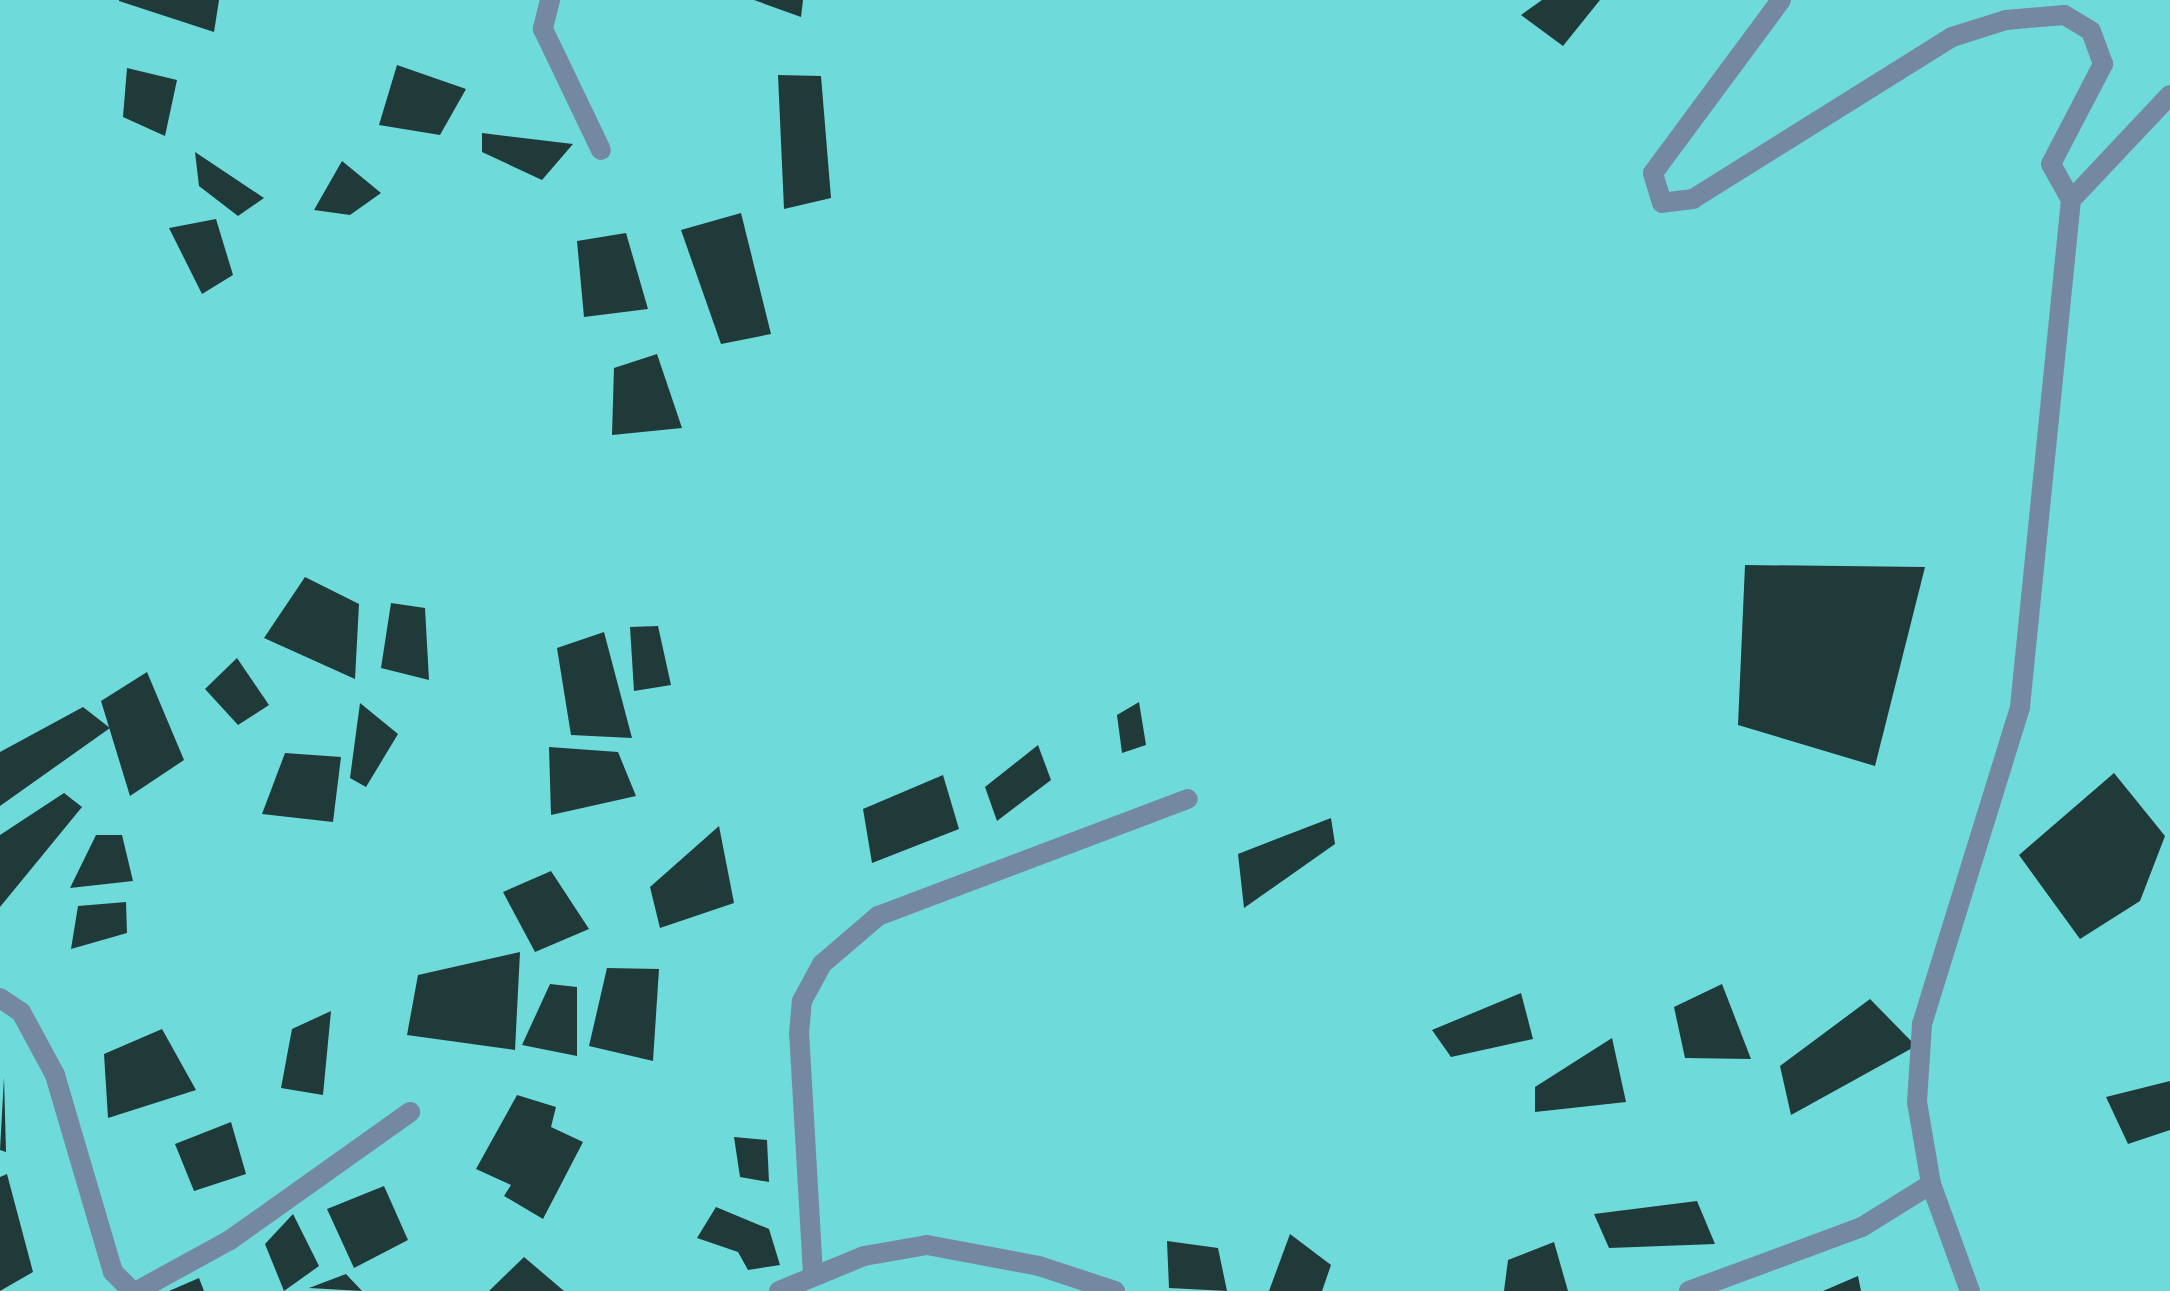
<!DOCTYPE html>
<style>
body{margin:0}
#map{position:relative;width:2170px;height:1291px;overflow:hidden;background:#6fdada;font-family:"DejaVu Sans",sans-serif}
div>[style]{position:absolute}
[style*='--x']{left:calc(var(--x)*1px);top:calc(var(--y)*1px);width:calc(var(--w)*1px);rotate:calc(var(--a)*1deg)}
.building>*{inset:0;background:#203a3a}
.minor>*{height:20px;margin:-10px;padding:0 10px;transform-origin:10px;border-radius:10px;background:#7588a2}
span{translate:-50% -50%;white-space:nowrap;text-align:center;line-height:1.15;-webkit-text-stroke:8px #c1f1f1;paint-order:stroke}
</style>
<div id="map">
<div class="building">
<i style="clip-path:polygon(119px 0,219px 0,214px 32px,119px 1px)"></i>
<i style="clip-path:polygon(754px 0,803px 0,801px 17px)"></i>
<i style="clip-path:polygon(1542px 0,1600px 0,1563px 46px,1521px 15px)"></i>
<i style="clip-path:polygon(397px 65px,466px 89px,440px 135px,379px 125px)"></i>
<i style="clip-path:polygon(127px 68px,177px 80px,165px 136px,123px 117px)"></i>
<i style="clip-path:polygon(778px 75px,821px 76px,831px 198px,784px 209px)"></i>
<i style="clip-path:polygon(482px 133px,573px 144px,542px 180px,482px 152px)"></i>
<i style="clip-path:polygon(195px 152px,264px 198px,238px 216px,199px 186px)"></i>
<i style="clip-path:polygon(342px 161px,381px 193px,350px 215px,314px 210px)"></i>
<i style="clip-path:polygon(741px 213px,771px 334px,721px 344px,681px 230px)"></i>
<i style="clip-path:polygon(216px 219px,233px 275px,202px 294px,169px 228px)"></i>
<i style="clip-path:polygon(626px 233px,648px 309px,584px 317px,577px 241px)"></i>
<i style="clip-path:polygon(657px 354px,682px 428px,612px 435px,614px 368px)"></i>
<i style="clip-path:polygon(1745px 565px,1925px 567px,1875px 766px,1738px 725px)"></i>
<i style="clip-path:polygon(305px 577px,359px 604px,355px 679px,264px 638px)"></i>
<i style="clip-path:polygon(391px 603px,425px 608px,429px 680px,381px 668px)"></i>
<i style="clip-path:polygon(658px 626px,671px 685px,634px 691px,630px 627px)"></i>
<i style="clip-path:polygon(604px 632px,632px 738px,571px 735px,557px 648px)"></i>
<i style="clip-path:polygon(237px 658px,269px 705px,238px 725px,205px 689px)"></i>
<i style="clip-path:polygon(147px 672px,184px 760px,130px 796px,101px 701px)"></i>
<i style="clip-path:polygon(1139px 702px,1146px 745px,1122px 753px,1117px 715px)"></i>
<i style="clip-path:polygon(360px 703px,398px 734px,366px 787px,350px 778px)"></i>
<i style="clip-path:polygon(83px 707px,110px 728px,0 806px,0 752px)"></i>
<i style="clip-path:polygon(1038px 745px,1051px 780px,997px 821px,985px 787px)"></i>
<i style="clip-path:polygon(549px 747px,618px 752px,636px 796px,551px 815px)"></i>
<i style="clip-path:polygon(285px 753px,341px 757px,333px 822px,262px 814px)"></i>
<i style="clip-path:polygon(2114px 773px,2165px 836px,2140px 901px,2080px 939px,2019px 855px)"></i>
<i style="clip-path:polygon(943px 775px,959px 829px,872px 863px,863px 809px)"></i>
<i style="clip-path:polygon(64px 793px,82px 807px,0 907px,0 835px)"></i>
<i style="clip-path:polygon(1331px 818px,1335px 844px,1244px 908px,1238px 854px)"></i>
<i style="clip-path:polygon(719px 826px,734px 903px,660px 928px,650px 887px)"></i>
<i style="clip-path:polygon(96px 835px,122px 835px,133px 881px,70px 888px)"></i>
<i style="clip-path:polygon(551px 871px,589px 929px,535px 952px,503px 892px)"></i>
<i style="clip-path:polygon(126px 902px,127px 933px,71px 949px,78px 906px)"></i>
<i style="clip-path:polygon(520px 952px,515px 1050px,407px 1035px,418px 975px)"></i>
<i style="clip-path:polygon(607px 968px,659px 969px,653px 1061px,589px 1046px)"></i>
<i style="clip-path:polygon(550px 984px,577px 987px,577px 1056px,522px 1045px)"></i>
<i style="clip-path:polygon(1722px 984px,1751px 1059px,1685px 1058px,1674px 1007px)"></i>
<i style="clip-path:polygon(1521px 993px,1533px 1039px,1451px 1057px,1432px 1030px)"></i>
<i style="clip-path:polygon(1870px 999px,1916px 1046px,1791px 1115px,1780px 1066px)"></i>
<i style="clip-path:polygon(331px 1011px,323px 1095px,281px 1088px,292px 1029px)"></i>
<i style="clip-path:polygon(162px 1029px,196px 1090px,108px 1118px,104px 1054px)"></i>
<i style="clip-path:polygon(1612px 1038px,1626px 1102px,1535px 1112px,1535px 1087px)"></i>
<i style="clip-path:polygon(4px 1077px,6px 1152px,0 1150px)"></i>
<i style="clip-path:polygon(2170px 1081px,2170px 1130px,2128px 1144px,2106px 1097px)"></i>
<i style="clip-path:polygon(517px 1095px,556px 1107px,551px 1127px,583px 1142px,543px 1219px,504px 1196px,511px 1185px,476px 1169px)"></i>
<i style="clip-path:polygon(231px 1122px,246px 1174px,194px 1191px,175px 1144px)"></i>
<i style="clip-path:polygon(734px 1137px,767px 1140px,769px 1182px,740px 1177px)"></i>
<i style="clip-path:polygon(7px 1174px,33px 1272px,0 1291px,0 1177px)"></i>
<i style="clip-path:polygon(384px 1186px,408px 1240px,354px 1268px,327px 1209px)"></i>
<i style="clip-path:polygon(1697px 1201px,1715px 1244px,1609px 1248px,1594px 1214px)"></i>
<i style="clip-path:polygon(716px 1207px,769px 1229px,780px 1265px,748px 1270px,738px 1252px,697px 1238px)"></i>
<i style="clip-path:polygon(293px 1214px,319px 1266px,284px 1291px,265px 1244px)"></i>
<i style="clip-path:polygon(1290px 1234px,1331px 1265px,1322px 1291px,1269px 1291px)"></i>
<i style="clip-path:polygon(1167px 1241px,1218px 1248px,1227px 1291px,1169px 1288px)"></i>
<i style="clip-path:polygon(1554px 1242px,1568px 1291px,1504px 1291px,1508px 1260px)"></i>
<i style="clip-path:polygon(524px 1257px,564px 1291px,489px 1291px)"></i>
<i style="clip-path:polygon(346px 1274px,362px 1291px,309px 1288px)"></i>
<i style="clip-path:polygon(1858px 1276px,1861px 1291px,1823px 1291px)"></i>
<i style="clip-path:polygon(199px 1278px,204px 1291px,169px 1291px)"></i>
</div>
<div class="minor">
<i style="--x:550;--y:0;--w:30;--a:104"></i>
<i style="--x:543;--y:29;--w:134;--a:64.4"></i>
<i style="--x:2071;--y:200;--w:144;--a:-46.7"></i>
<i style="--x:0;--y:998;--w:25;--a:34"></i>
<i style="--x:21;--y:1012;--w:72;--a:61.6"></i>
<i style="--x:55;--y:1075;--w:205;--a:73.6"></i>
<i style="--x:113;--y:1272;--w:27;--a:45"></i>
<i style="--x:1931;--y:1184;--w:114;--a:70"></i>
<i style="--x:813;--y:1274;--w:240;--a:-93.3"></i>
<i style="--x:799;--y:1034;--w:33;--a:-85"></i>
<i style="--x:802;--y:1001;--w:42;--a:-61.6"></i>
<i style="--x:822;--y:964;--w:74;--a:-40.6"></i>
<i style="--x:878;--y:916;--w:331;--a:-20.7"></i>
<i style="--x:137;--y:1291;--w:106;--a:-28.7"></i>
<i style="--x:230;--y:1240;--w:221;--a:-35.4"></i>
<i style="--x:779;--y:1291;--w:92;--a:-22.4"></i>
<i style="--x:864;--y:1256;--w:64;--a:-9.9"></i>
<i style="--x:927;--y:1245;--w:114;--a:10.6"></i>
<i style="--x:1039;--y:1266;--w:80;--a:18.2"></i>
<i style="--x:1689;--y:1291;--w:184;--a:-20.3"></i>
<i style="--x:1862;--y:1227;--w:81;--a:-31.9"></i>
<i style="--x:1931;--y:1184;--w:83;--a:-99.7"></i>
<i style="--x:1917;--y:1102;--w:78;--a:-86.3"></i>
<i style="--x:1922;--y:1024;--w:332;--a:-72.8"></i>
<i style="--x:2020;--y:707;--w:510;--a:-84.26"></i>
<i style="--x:2071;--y:200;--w:41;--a:-119.1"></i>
<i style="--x:2051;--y:164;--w:113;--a:-62.5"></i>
<i style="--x:2103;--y:64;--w:35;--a:-110"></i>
<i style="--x:2091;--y:31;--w:31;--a:-149"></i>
<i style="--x:2064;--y:15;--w:58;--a:175.1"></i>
<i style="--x:2006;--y:20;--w:57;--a:162.5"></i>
<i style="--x:1952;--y:37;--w:305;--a:148"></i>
<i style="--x:1693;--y:199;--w:31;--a:173"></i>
<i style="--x:1662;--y:203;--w:31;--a:-107"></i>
<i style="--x:1653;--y:173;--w:215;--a:-53.5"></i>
</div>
</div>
